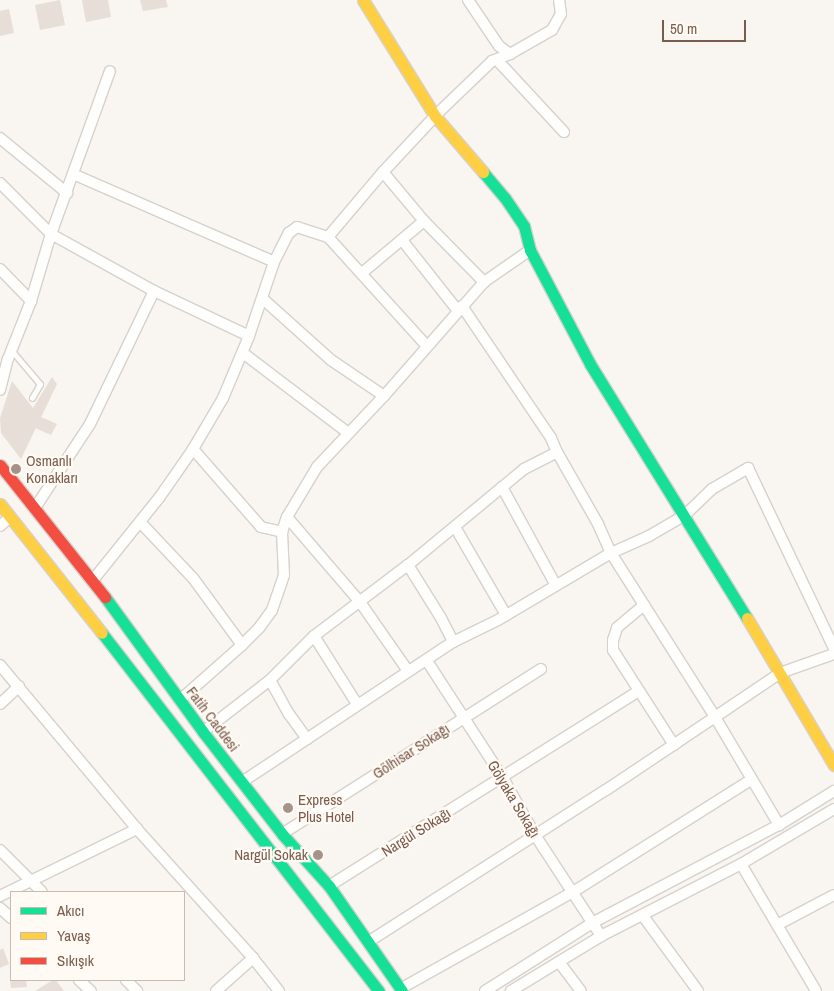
<!DOCTYPE html>
<meta charset="utf-8">
<style>
body{margin:0}
#map{position:relative;width:834px;height:991px;overflow:hidden;background:#f9f5f0;font-family:"Archivo Narrow",sans-serif}
div>[style]{position:absolute}
[style*='--x']{left:calc(var(--x)*1px);top:calc(var(--y)*1px);width:calc(var(--w)*1px);rotate:calc(var(--a)*1deg)}
.building>*{inset:0;background:#e6ded7}
.roads{filter:drop-shadow(1px 0 #d7d1cb) drop-shadow(-1px 0 #d7d1cb) drop-shadow(0 1px #d7d1cb) drop-shadow(0 -1px #d7d1cb)}
.lane>*{height:5px;margin:-2.5px;padding:0 2.5px;transform-origin:2.5px;border-radius:2.5px;background:#fefefd}
.street>*{height:10px;margin:-5px;padding:0 5px;transform-origin:5px;border-radius:5px;background:#fefefd}
.fast>*{height:11px;margin:-5.5px;padding:0 5.5px;transform-origin:5.5px;border-radius:5.5px;background:#16e098}
.slow>*{height:11px;margin:-5.5px;padding:0 5.5px;transform-origin:5.5px;border-radius:5.5px;background:#ffcf43}
.jam>*{height:11px;margin:-5.5px;padding:0 5.5px;transform-origin:5.5px;border-radius:5.5px;background:#f24e42}
.dots>*{width:14px;height:14px;translate:-50% -50%;box-sizing:border-box;border:2px solid #fffaf3;border-radius:50%}
span{translate:-50% -50%;white-space:nowrap;text-align:center;line-height:1.15;-webkit-text-stroke:4.5px #fffaf3;paint-order:stroke}
.poi-label{font-size:15px;color:#7a5c4d}
.left{translate:0 -50%;text-align:left}
.right{translate:-100% -50%;text-align:right}
.street-label{font-size:15px;color:#7a5c4d}
.legend{position:absolute;left:10px;top:891px;width:175px;height:90px;box-sizing:border-box;background:#fffaf3;border:1px solid #cabbb1;margin:0;padding:6px 9px;list-style:none;font-size:15px;color:#7a5c4d}
.legend li{display:flex;align-items:center;gap:10px;height:25px}
.legend b{width:25px;border:1px solid #cabbb1}
.scale{position:absolute;left:662px;top:20px;width:84px;height:22px;box-sizing:border-box;border:2px solid #7a5c4d;border-top:0;padding-left:6px;font-size:15px;line-height:18px;white-space:nowrap;color:#7a5c4d;-webkit-text-stroke:4px #fffaf3;paint-order:stroke}
</style>
<div id="map">
<div class="building">
<i style="clip-path:polygon(60px 0,65px 25px,40px 30px,35px 5px)"></i>
<i style="clip-path:polygon(82px 0,108px 0,111px 17px,86px 22px)"></i>
<i style="clip-path:polygon(140px 0,166px 0,168px 7px,143px 11px)"></i>
<i style="clip-path:polygon(9px 9px,14px 33px,0 36px,0 11px)"></i>
<i style="clip-path:polygon(52px 377px,57px 384px,21px 459px,1px 433px,0 418px,12px 381px,33px 408px)"></i>
<i style="clip-path:polygon(41px 417px,57px 424px,51px 435px,35px 428px)"></i>
<i style="clip-path:polygon(3px 948px,9px 964px,0 968px,0 950px)"></i>
<i style="clip-path:polygon(10px 980px,26px 980px,27px 987px,11px 988px)"></i>
<i style="clip-path:polygon(53px 980px,56px 980px,64px 991px,35px 991px)"></i>
</div>
<div class="roads">
<div class="lane">
<i style="--x:12;--y:351;--w:43;--a:49.7"></i>
<i style="--x:40;--y:384;--w:16;--a:120"></i>
</div>
<div class="street">
<i style="--x:468;--y:0;--w:55;--a:56"></i>
<i style="--x:499;--y:46;--w:14;--a:36"></i>
<i style="--x:498;--y:61;--w:97;--a:47.1"></i>
<i style="--x:0;--y:138;--w:87;--a:39.4"></i>
<i style="--x:383;--y:172;--w:64;--a:50.1"></i>
<i style="--x:424;--y:221;--w:86;--a:45.5"></i>
<i style="--x:73;--y:174;--w:219;--a:23.6"></i>
<i style="--x:0;--y:183;--w:72;--a:45"></i>
<i style="--x:51;--y:234;--w:118;--a:29"></i>
<i style="--x:154;--y:291;--w:105;--a:25.3"></i>
<i style="--x:328;--y:237;--w:147;--a:47.8"></i>
<i style="--x:402;--y:240;--w:90;--a:51.7"></i>
<i style="--x:0;--y:269;--w:45;--a:45.9"></i>
<i style="--x:362;--y:273;--w:81;--a:-40"></i>
<i style="--x:263;--y:299;--w:91;--a:41.9"></i>
<i style="--x:331;--y:360;--w:64;--a:34.2"></i>
<i style="--x:462;--y:306;--w:159;--a:56"></i>
<i style="--x:551;--y:438;--w:15;--a:67"></i>
<i style="--x:243;--y:353;--w:131;--a:37.2"></i>
<i style="--x:0;--y:390;--w:32;--a:-76"></i>
<i style="--x:8;--y:359;--w:62;--a:-68.4"></i>
<i style="--x:31;--y:301;--w:70;--a:-73.4"></i>
<i style="--x:51;--y:234;--w:173;--a:-70.1"></i>
<i style="--x:193;--y:449;--w:103;--a:48.9"></i>
<i style="--x:261;--y:527;--w:22;--a:13"></i>
<i style="--x:502;--y:487;--w:111;--a:61.3"></i>
<i style="--x:35;--y:508;--w:100;--a:-56.8"></i>
<i style="--x:90;--y:424;--w:148;--a:-64.3"></i>
<i style="--x:287;--y:517;--w:112;--a:49.3"></i>
<i style="--x:360;--y:602;--w:84;--a:55.2"></i>
<i style="--x:140;--y:522;--w:77;--a:46.6"></i>
<i style="--x:193;--y:578;--w:83;--a:53.8"></i>
<i style="--x:0;--y:526;--w:13;--a:-42"></i>
<i style="--x:455;--y:527;--w:102;--a:59.9"></i>
<i style="--x:408;--y:565;--w:62;--a:58.1"></i>
<i style="--x:441;--y:618;--w:27;--a:63"></i>
<i style="--x:93;--y:580;--w:105;--a:-51.2"></i>
<i style="--x:159;--y:498;--w:60;--a:-55.2"></i>
<i style="--x:193;--y:449;--w:59;--a:-59.5"></i>
<i style="--x:223;--y:398;--w:67;--a:-67.2"></i>
<i style="--x:249;--y:336;--w:78;--a:-71.3"></i>
<i style="--x:274;--y:262;--w:33;--a:-63"></i>
<i style="--x:289;--y:233;--w:10;--a:-37"></i>
<i style="--x:297;--y:227;--w:33;--a:18"></i>
<i style="--x:328;--y:237;--w:85;--a:-49.8"></i>
<i style="--x:383;--y:172;--w:81;--a:-47"></i>
<i style="--x:438;--y:113;--w:75;--a:-43.9"></i>
<i style="--x:492;--y:61;--w:19;--a:-21"></i>
<i style="--x:510;--y:54;--w:48;--a:-29.7"></i>
<i style="--x:552;--y:30;--w:18;--a:-61"></i>
<i style="--x:561;--y:14;--w:14;--a:-98"></i>
<i style="--x:644;--y:605;--w:35;--a:140"></i>
<i style="--x:617;--y:628;--w:13;--a:108"></i>
<i style="--x:613;--y:640;--w:10;--a:90"></i>
<i style="--x:613;--y:650;--w:113;--a:57.3"></i>
<i style="--x:314;--y:636;--w:80;--a:57.7"></i>
<i style="--x:427;--y:661;--w:140;--a:57"></i>
<i style="--x:503;--y:778;--w:65;--a:60.7"></i>
<i style="--x:535;--y:835;--w:121;--a:56.8"></i>
<i style="--x:0;--y:665;--w:214;--a:50.1"></i>
<i style="--x:137;--y:829;--w:173;--a:48"></i>
<i style="--x:253;--y:958;--w:42;--a:51.8"></i>
<i style="--x:270;--y:680;--w:39;--a:61"></i>
<i style="--x:289;--y:714;--w:31;--a:54"></i>
<i style="--x:180;--y:700;--w:83;--a:-41.6"></i>
<i style="--x:242;--y:645;--w:24;--a:-45"></i>
<i style="--x:259;--y:628;--w:22;--a:-54"></i>
<i style="--x:272;--y:610;--w:37;--a:-71"></i>
<i style="--x:284;--y:575;--w:43;--a:-92.7"></i>
<i style="--x:282;--y:532;--w:16;--a:-72"></i>
<i style="--x:287;--y:517;--w:58;--a:-59"></i>
<i style="--x:317;--y:467;--w:98;--a:-46.7"></i>
<i style="--x:384;--y:396;--w:152;--a:-48.7"></i>
<i style="--x:484;--y:282;--w:56;--a:-34.8"></i>
<i style="--x:0;--y:704;--w:26;--a:-43"></i>
<i style="--x:203;--y:732;--w:85;--a:-37.8"></i>
<i style="--x:270;--y:680;--w:62;--a:-45"></i>
<i style="--x:314;--y:636;--w:118;--a:-37.1"></i>
<i style="--x:408;--y:565;--w:151;--a:-39.6"></i>
<i style="--x:524;--y:469;--w:37;--a:-27"></i>
<i style="--x:557;--y:452;--w:83;--a:60.3"></i>
<i style="--x:598;--y:524;--w:32;--a:66"></i>
<i style="--x:611;--y:553;--w:194;--a:57.6"></i>
<i style="--x:715;--y:717;--w:78;--a:-34.1"></i>
<i style="--x:780;--y:673;--w:57;--a:-19.4"></i>
<i style="--x:242;--y:782;--w:253;--a:-33.6"></i>
<i style="--x:453;--y:642;--w:50;--a:-26.1"></i>
<i style="--x:498;--y:620;--w:131;--a:-30.7"></i>
<i style="--x:611;--y:553;--w:42;--a:-24.1"></i>
<i style="--x:649;--y:536;--w:42;--a:-30.3"></i>
<i style="--x:685;--y:515;--w:37;--a:-44"></i>
<i style="--x:712;--y:489;--w:42;--a:-30.3"></i>
<i style="--x:748;--y:468;--w:199;--a:64.5"></i>
<i style="--x:282;--y:834;--w:307;--a:-32.5"></i>
<i style="--x:0;--y:850;--w:59;--a:45"></i>
<i style="--x:741;--y:864;--w:147;--a:59.4"></i>
<i style="--x:329;--y:886;--w:366;--a:-32.2"></i>
<i style="--x:0;--y:896;--w:153;--a:-26.1"></i>
<i style="--x:0;--y:908;--w:15;--a:42"></i>
<i style="--x:643;--y:916;--w:93;--a:53.7"></i>
<i style="--x:777;--y:925;--w:64;--a:-27.8"></i>
<i style="--x:368;--y:942;--w:282;--a:-32.6"></i>
<i style="--x:606;--y:790;--w:131;--a:-33.8"></i>
<i style="--x:715;--y:717;--w:126;--a:59.3"></i>
<i style="--x:559;--y:962;--w:36;--a:53"></i>
<i style="--x:79;--y:980;--w:16;--a:43"></i>
<i style="--x:126;--y:980;--w:16;--a:45"></i>
<i style="--x:400;--y:989;--w:198;--a:-29.3"></i>
<i style="--x:573;--y:892;--w:210;--a:-32.2"></i>
<i style="--x:216;--y:991;--w:50;--a:-41.7"></i>
<i style="--x:485;--y:991;--w:127;--a:-32.4"></i>
<i style="--x:592;--y:923;--w:211;--a:-27.7"></i>
<i style="--x:779;--y:825;--w:65;--a:-31.7"></i>
<i style="--x:511;--y:991;--w:105;--a:-31.4"></i>
<i style="--x:601;--y:936;--w:157;--a:-27.2"></i>
<i style="--x:741;--y:864;--w:108;--a:-30.6"></i>
</div>
<div class="fast">
<i style="--x:483;--y:172;--w:34;--a:50"></i>
<i style="--x:505;--y:198;--w:34;--a:56"></i>
<i style="--x:524;--y:226;--w:25;--a:76"></i>
<i style="--x:530;--y:250;--w:129;--a:62.2"></i>
<i style="--x:590;--y:364;--w:299;--a:58.3"></i>
<i style="--x:105;--y:597;--w:167;--a:54"></i>
<i style="--x:203;--y:732;--w:129;--a:52.2"></i>
<i style="--x:282;--y:834;--w:70;--a:47.9"></i>
<i style="--x:329;--y:886;--w:128;--a:55.2"></i>
<i style="--x:102;--y:633;--w:453;--a:52.3"></i>
</div>
<div class="slow">
<i style="--x:363;--y:0;--w:137;--a:58.2"></i>
<i style="--x:435;--y:116;--w:74;--a:49.4"></i>
<i style="--x:0;--y:504;--w:164;--a:51.7"></i>
<i style="--x:747;--y:618;--w:171;--a:59.4"></i>
</div>
<div class="jam">
<i style="--x:0;--y:465;--w:169;--a:51.5"></i>
</div>
</div>
<div class="dots">
<i style="left:16px;top:469px;background:#a69286"></i>
<i style="left:288px;top:808px;background:#a69286"></i>
<i style="left:318px;top:855px;background:#a69286"></i>
</div>
<div class="poi-label">
<span class="left" style="left:26px;top:469px">Osmanlı<br>Konakları</span>
<span class="left" style="left:298px;top:808px">Express<br>Plus Hotel</span>
<span class="right" style="left:308px;top:855px">Nargül Sokak</span>
</div>
<div class="street-label">
<span style="left:213px;top:719px;rotate:53deg">Fatih Caddesi</span>
<span style="left:411px;top:751px;rotate:-33deg">Gölhisar Sokağı</span>
<span style="left:514px;top:799px;rotate:59deg">Gölyaka Sokağı</span>
<span style="left:416px;top:832px;rotate:-32deg">Nargül Sokağı</span>
</div>
<ul class="legend">
<li><b style="height:6px;background:#16e098"></b>Akıcı</li>
<li><b style="height:6px;background:#ffcf43"></b>Yavaş</li>
<li><b style="height:6px;background:#f24e42"></b>Sıkışık</li>
</ul>
<div class="scale">50 m</div>
</div>
